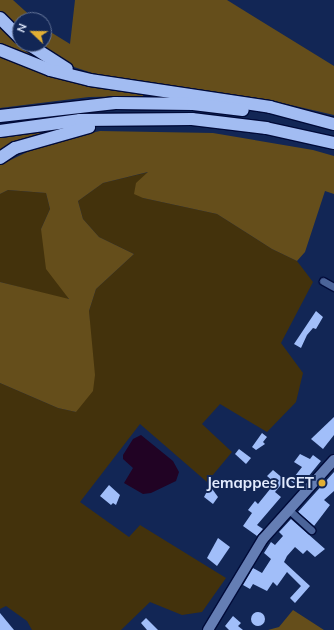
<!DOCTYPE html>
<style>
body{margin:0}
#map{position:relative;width:334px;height:630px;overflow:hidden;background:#122655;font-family:Mulish,sans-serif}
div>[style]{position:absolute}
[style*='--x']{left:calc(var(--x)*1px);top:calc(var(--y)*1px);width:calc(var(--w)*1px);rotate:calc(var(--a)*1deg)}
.green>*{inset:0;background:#43320c}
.forest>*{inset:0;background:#654e1b}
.water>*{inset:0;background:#210324}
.building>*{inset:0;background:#a1bef9}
.round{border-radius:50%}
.roads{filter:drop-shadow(1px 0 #010b39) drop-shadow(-1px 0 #010b39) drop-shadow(0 1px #010b39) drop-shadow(0 -1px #010b39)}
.street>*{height:7px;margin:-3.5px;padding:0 3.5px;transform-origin:3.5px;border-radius:3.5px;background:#4b6499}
.secondary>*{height:10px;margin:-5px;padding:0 5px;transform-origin:5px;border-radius:5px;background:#657eb4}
.highway>*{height:12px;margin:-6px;padding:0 6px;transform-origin:6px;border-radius:6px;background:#a2bcf2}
.dots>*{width:11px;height:11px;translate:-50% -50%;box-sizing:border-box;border:2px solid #122655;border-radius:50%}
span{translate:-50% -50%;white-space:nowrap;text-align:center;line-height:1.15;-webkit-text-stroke:4px #122655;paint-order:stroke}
.poi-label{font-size:15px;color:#e2ebfe;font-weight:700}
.right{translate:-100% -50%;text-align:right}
.north{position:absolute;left:12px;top:12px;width:40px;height:40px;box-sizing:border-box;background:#122655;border:1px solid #657599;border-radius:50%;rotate:292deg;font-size:11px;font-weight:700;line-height:16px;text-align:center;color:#e2ebfe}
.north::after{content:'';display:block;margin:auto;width:14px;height:18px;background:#e2af34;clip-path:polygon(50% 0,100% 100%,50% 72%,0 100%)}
</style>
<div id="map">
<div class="green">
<i style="clip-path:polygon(149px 172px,143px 198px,217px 214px,272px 249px,297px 261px,313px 282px,281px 343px,303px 373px,296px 402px,267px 432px,220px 404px,202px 424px,232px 452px,207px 482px,140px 424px,80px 502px,129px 537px,140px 525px,226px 578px,202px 612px,182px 615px,150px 602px,121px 630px,32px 630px,27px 621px,6px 606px,0 609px,0 383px,58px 408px,76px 412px,90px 339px,89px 311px,96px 289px,134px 254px,99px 237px,83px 219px,78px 201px,103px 183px)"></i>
<i style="clip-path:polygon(8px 190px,46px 193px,50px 209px,41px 229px,69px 300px,0 282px,0 194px)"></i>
</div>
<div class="forest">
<i style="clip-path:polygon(0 0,13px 0,35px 20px,20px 20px,20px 33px,0 11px)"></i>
<i style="clip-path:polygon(75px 0,227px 0,334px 66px,334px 115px,265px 99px,98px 75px,68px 65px,32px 44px,44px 44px,44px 28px,70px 44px)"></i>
<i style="clip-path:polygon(0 24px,35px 55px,34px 57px,0 44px)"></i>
<i style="clip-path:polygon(0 53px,143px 93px,143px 96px,89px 97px,0 108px)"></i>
<i style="clip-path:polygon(42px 131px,41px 134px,0 154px,0 137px)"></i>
<i style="clip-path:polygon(100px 131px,213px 133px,313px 150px,334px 156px,334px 194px,325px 191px,305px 252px,297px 261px,272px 249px,217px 214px,143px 198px,134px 194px,136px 183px,148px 172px,103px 183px,78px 201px,83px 219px,99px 237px,134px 254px,96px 289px,89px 311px,95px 375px,93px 391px,76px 412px,58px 408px,0 383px,0 282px,69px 299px,46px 269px,41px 229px,50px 209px,46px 193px,8px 190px,0 194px,0 165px,46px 143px)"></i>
<i style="clip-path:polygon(293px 610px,324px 630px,268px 630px,279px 627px)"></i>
</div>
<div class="water">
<i style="clip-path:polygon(141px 435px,173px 461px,179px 472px,176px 481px,151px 493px,143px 494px,124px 483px,133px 468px,123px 459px,123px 455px,133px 439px)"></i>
</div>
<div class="building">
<i style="clip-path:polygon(316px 311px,323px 317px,316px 329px,313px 328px,307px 335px,301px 348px,294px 344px)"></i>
<i style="clip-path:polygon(334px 417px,334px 435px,323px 449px,311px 439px)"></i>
<i style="clip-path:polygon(262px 433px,267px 437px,263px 442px,265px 444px,256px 450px,252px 447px)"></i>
<i style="clip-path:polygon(239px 449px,251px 458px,246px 464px,235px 454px)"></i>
<i style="clip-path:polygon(300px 454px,310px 459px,313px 455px,321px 461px,299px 488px,291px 481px,302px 467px,294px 462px)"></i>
<i style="clip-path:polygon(273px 470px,285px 480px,275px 492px,281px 497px,257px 525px,263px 529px,257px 536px,243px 526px,252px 513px,248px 510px,255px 501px,258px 504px,275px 483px,267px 476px)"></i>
<i style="clip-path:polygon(334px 472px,334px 491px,324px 500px,330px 505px,314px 526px,298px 512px)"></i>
<i style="clip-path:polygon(109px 485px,120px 495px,116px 505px,113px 503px,111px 505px,100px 496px)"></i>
<i style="clip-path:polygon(210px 486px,218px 497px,213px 504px,204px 497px)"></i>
<i style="clip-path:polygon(291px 519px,325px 549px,315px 557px,307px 550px,303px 554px,295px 547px,287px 556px,284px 562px,310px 586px,295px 603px,290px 598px,301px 586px,287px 572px,277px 586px,273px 582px,267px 591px,253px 584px,250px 589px,243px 585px,253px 568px,262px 573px,271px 559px,264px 553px,271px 542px,275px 545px,283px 536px,279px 532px)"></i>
<i style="clip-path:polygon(218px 538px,230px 547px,217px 566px,207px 558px)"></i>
<i class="round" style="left:251px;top:612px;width:14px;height:14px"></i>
<i style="clip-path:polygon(0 613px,14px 630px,0 630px)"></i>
<i style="clip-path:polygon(233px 616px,241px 623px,238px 626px,243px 630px,229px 630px,225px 626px)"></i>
<i style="clip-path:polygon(146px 618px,158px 630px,147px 630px,141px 623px)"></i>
</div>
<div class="roads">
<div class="street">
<i style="--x:323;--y:281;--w:13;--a:29"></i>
<i style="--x:289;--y:510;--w:30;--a:42"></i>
</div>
<div class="secondary">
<i style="--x:208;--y:630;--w:106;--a:-58.9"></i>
<i style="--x:263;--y:539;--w:106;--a:-48.1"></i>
</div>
<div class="highway">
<i style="--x:0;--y:18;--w:28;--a:45"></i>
<i style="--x:28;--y:44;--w:46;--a:32.7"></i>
<i style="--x:0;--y:50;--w:54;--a:21.8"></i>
<i style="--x:50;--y:70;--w:41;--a:14"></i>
<i style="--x:90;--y:80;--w:182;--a:8.5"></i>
<i style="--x:270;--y:107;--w:66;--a:14.9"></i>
<i style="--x:0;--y:116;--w:116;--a:-6.4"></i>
<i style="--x:115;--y:103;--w:78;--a:0.7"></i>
<i style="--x:193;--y:104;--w:50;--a:6.8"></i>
<i style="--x:0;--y:131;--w:81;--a:-7.8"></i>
<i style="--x:80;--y:120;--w:112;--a:-0.5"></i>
<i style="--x:192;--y:119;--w:75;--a:6.9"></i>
<i style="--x:266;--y:128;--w:70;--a:12.4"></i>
<i style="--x:0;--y:158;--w:18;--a:-34"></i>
<i style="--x:15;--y:148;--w:77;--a:-15.8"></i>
</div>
</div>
<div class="dots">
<i style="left:322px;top:483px;background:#e2af34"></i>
</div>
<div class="poi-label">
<span class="right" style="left:314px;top:483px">Jemappes ICET</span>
</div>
<div class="north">N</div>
</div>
